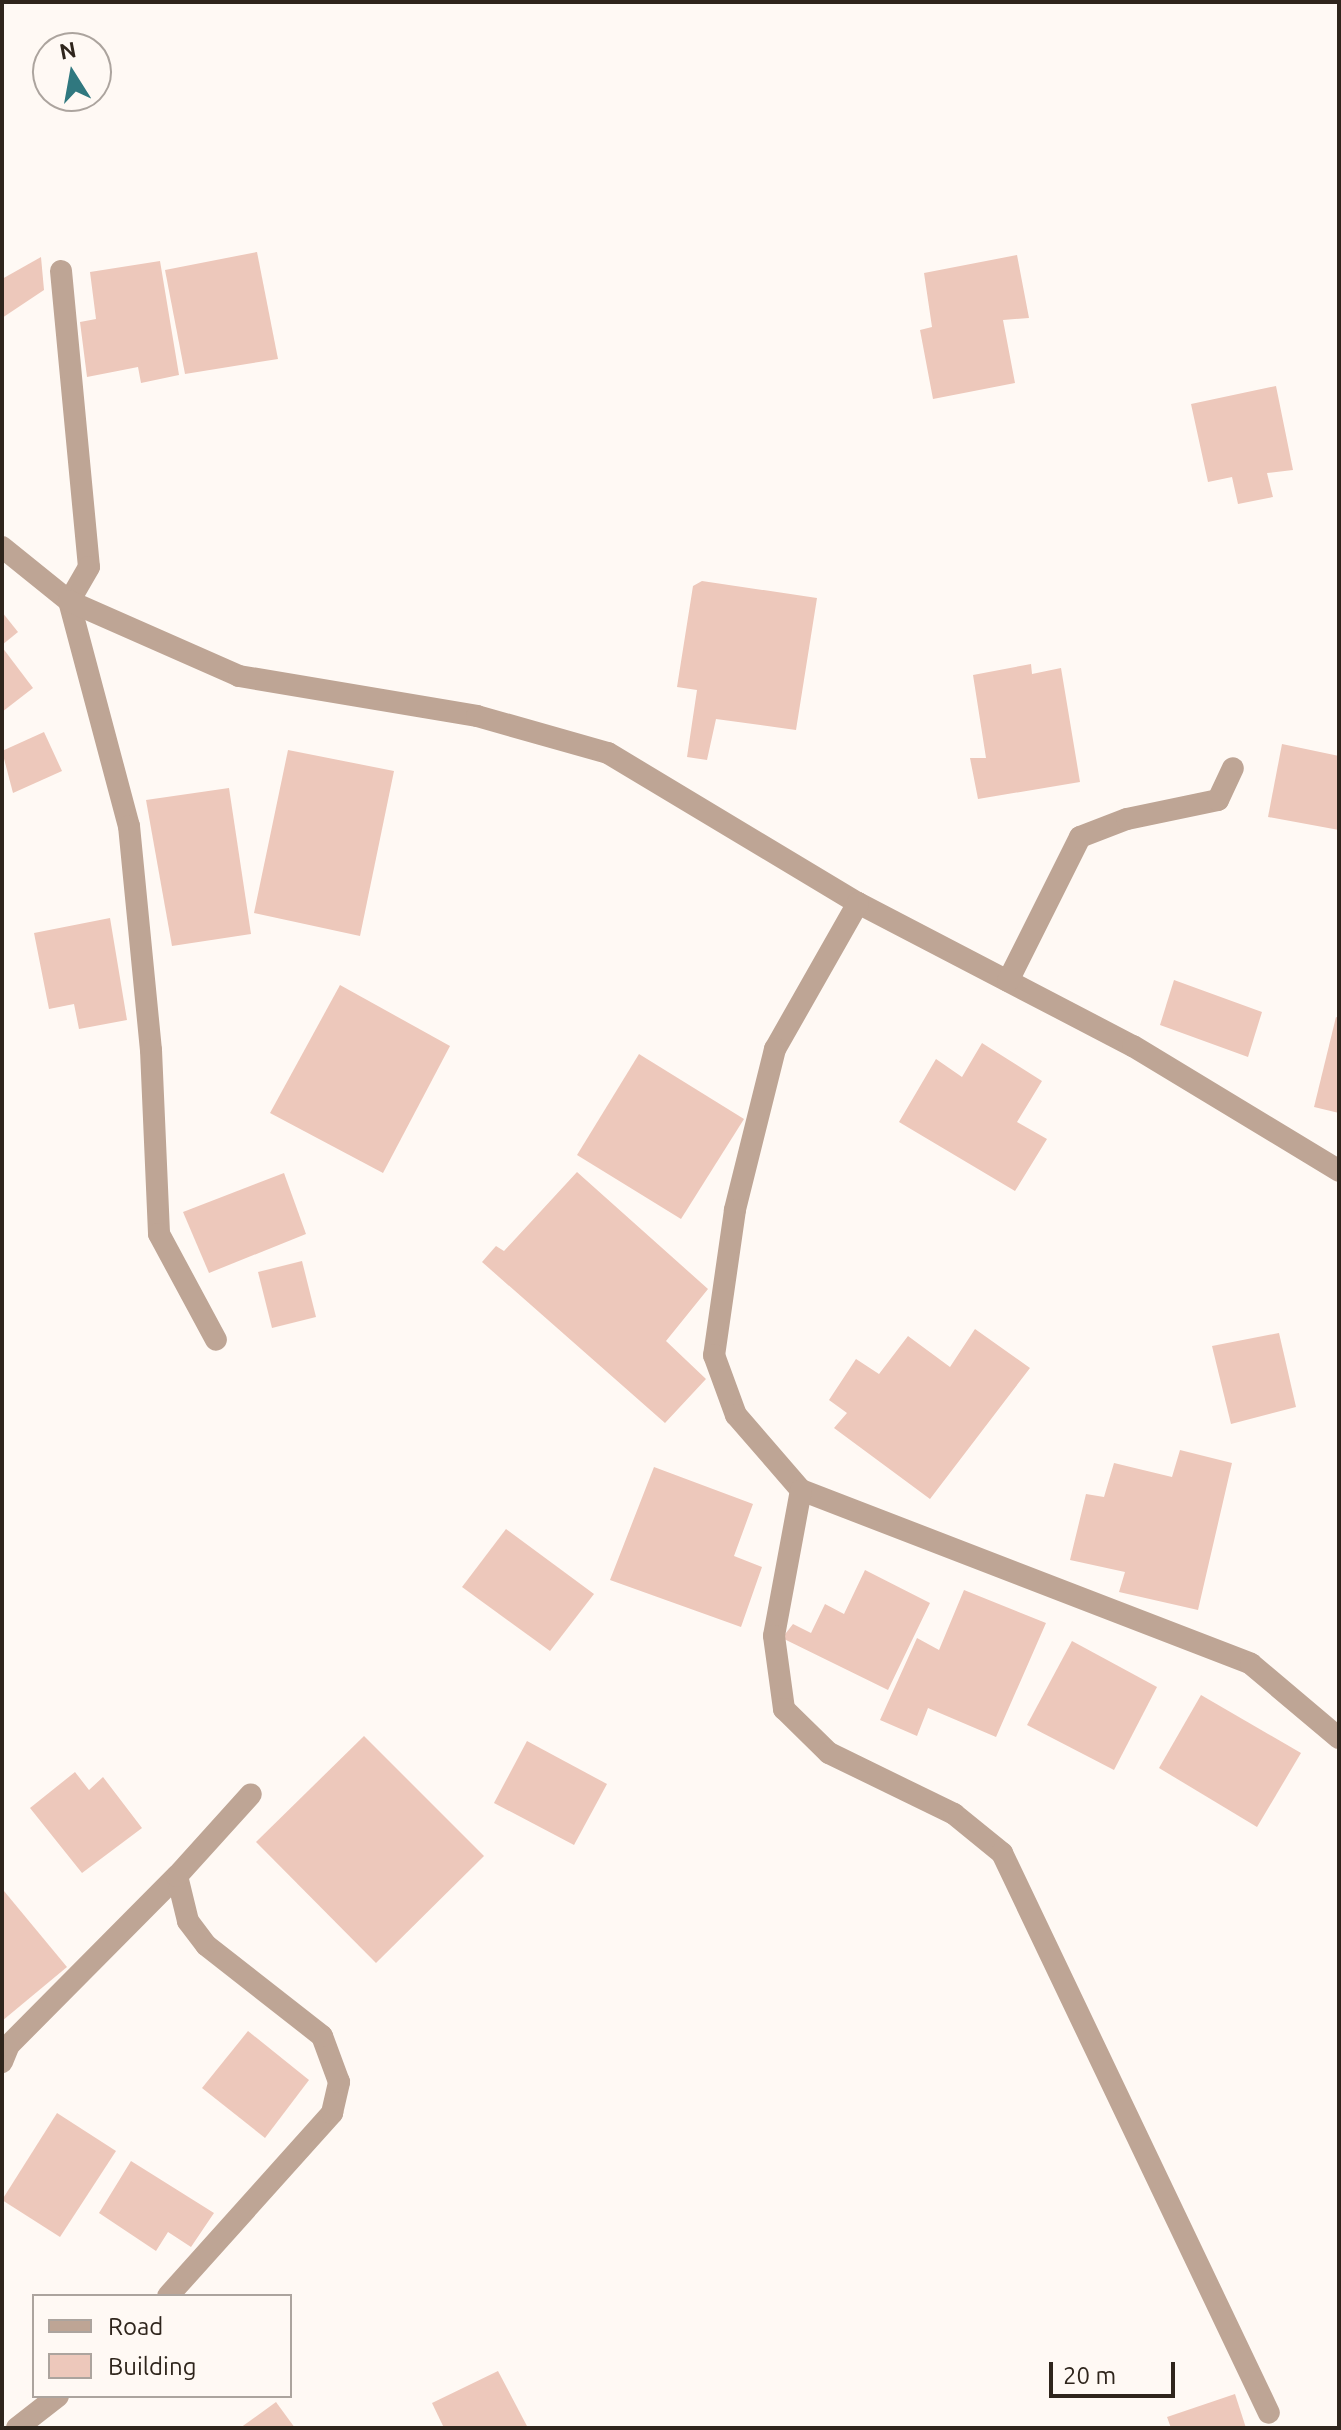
<!DOCTYPE html>
<style>
body{margin:0}
#map{position:relative;width:1341px;height:2430px;overflow:hidden;background:#fff9f4;font-family:Ubuntu,sans-serif}
div>[style]{position:absolute}
[style*='--x']{left:calc(var(--x)*1px);top:calc(var(--y)*1px);width:calc(var(--w)*1px);rotate:calc(var(--a)*1deg)}
.building>*{inset:0;background:#edc8bb}
.minor>*{height:22px;margin:-11px;padding:0 11px;transform-origin:11px;border-radius:11px;background:#bea595}
span{translate:-50% -50%;white-space:nowrap;text-align:center;line-height:1.15;-webkit-text-stroke:7px #fff9f4;paint-order:stroke}
.frame{position:absolute;inset:0;border:4px solid #2f251c;pointer-events:none}
.legend{position:absolute;left:32px;top:2294px;width:260px;height:104px;box-sizing:border-box;background:#fff9f4;border:2px solid #aca49e;margin:0;padding:10px 14px;list-style:none;font-size:24px;color:#2f251c}
.legend li{display:flex;align-items:center;gap:16px;height:40px}
.legend b{width:40px;border:2px solid #aca49e}
.north{position:absolute;left:32px;top:32px;width:80px;height:80px;box-sizing:border-box;background:#fff9f4;border:2px solid #aca49e;border-radius:50%;rotate:349deg;font-size:22px;font-weight:700;line-height:32px;text-align:center;color:#2f251c}
.north::after{content:'';display:block;margin:auto;width:28px;height:36px;background:#30787f;clip-path:polygon(50% 0,100% 100%,50% 72%,0 100%)}
.scale{position:absolute;left:1049px;top:2362px;width:126px;height:36px;box-sizing:border-box;border:4px solid #2f251c;border-top:0;padding-left:10px;font-size:24px;line-height:28px;white-space:nowrap;color:#2f251c;-webkit-text-stroke:6px #fff9f4;paint-order:stroke}
</style>
<div id="map">
<div class="building">
<i style="clip-path:polygon(257px 252px,278px 359px,185px 374px,165px 270px)"></i>
<i style="clip-path:polygon(1017px 255px,1029px 318px,1003px 320px,1015px 383px,933px 399px,920px 330px,932px 327px,924px 273px)"></i>
<i style="clip-path:polygon(41px 257px,44px 290px,2px 318px,2px 279px)"></i>
<i style="clip-path:polygon(160px 261px,179px 375px,141px 383px,138px 367px,87px 377px,80px 322px,96px 319px,90px 272px)"></i>
<i style="clip-path:polygon(1276px 386px,1293px 470px,1267px 473px,1273px 497px,1238px 504px,1232px 477px,1208px 482px,1191px 404px)"></i>
<i style="clip-path:polygon(702px 581px,817px 598px,796px 730px,716px 719px,707px 760px,687px 757px,697px 690px,677px 687px,693px 586px)"></i>
<i style="clip-path:polygon(2px 612px,18px 632px,2px 645px)"></i>
<i style="clip-path:polygon(2px 647px,33px 688px,2px 712px)"></i>
<i style="clip-path:polygon(1031px 664px,1032px 674px,1061px 668px,1080px 782px,978px 799px,970px 758px,986px 758px,973px 675px)"></i>
<i style="clip-path:polygon(44px 732px,62px 771px,13px 793px,2px 751px)"></i>
<i style="clip-path:polygon(1282px 744px,1339px 756px,1339px 830px,1268px 817px)"></i>
<i style="clip-path:polygon(288px 750px,394px 771px,360px 936px,254px 913px)"></i>
<i style="clip-path:polygon(229px 788px,251px 934px,172px 946px,146px 800px)"></i>
<i style="clip-path:polygon(110px 918px,127px 1020px,79px 1029px,74px 1004px,49px 1009px,34px 933px)"></i>
<i style="clip-path:polygon(1174px 980px,1262px 1012px,1248px 1057px,1160px 1025px)"></i>
<i style="clip-path:polygon(340px 985px,450px 1046px,383px 1173px,270px 1113px)"></i>
<i style="clip-path:polygon(1336px 1017px,1339px 1018px,1339px 1113px,1314px 1107px)"></i>
<i style="clip-path:polygon(982px 1043px,1042px 1081px,1017px 1122px,1047px 1139px,1015px 1191px,899px 1122px,936px 1059px,962px 1077px)"></i>
<i style="clip-path:polygon(639px 1054px,744px 1119px,681px 1219px,577px 1155px)"></i>
<i style="clip-path:polygon(577px 1172px,708px 1289px,666px 1341px,706px 1379px,665px 1423px,482px 1262px,496px 1246px,504px 1251px)"></i>
<i style="clip-path:polygon(284px 1173px,306px 1234px,209px 1273px,183px 1212px)"></i>
<i style="clip-path:polygon(302px 1261px,316px 1317px,272px 1328px,258px 1272px)"></i>
<i style="clip-path:polygon(975px 1329px,1030px 1368px,930px 1499px,834px 1428px,847px 1413px,829px 1400px,856px 1359px,879px 1374px,908px 1336px,950px 1367px)"></i>
<i style="clip-path:polygon(1279px 1333px,1296px 1407px,1231px 1424px,1212px 1346px)"></i>
<i style="clip-path:polygon(1180px 1450px,1232px 1463px,1198px 1610px,1119px 1592px,1125px 1572px,1070px 1560px,1086px 1494px,1104px 1497px,1114px 1463px,1172px 1477px)"></i>
<i style="clip-path:polygon(654px 1467px,753px 1504px,734px 1556px,762px 1567px,741px 1627px,610px 1580px)"></i>
<i style="clip-path:polygon(506px 1529px,594px 1594px,550px 1651px,462px 1587px)"></i>
<i style="clip-path:polygon(865px 1570px,930px 1603px,888px 1690px,782px 1638px,793px 1624px,811px 1633px,825px 1604px,844px 1614px)"></i>
<i style="clip-path:polygon(964px 1590px,1046px 1623px,996px 1737px,928px 1708px,917px 1736px,880px 1720px,917px 1638px,939px 1650px)"></i>
<i style="clip-path:polygon(1072px 1641px,1157px 1687px,1114px 1770px,1027px 1725px)"></i>
<i style="clip-path:polygon(1201px 1695px,1301px 1753px,1257px 1827px,1159px 1768px)"></i>
<i style="clip-path:polygon(364px 1736px,484px 1856px,376px 1963px,256px 1842px)"></i>
<i style="clip-path:polygon(527px 1741px,607px 1784px,574px 1845px,494px 1803px)"></i>
<i style="clip-path:polygon(75px 1772px,89px 1790px,103px 1777px,142px 1828px,82px 1873px,30px 1808px)"></i>
<i style="clip-path:polygon(4px 1891px,67px 1967px,2px 2021px,2px 1892px)"></i>
<i style="clip-path:polygon(248px 2031px,309px 2080px,265px 2138px,202px 2088px)"></i>
<i style="clip-path:polygon(57px 2113px,116px 2151px,60px 2237px,2px 2200px)"></i>
<i style="clip-path:polygon(131px 2161px,214px 2213px,191px 2247px,168px 2232px,156px 2251px,99px 2213px)"></i>
<i style="clip-path:polygon(498px 2371px,528px 2428px,444px 2428px,432px 2403px)"></i>
<i style="clip-path:polygon(1235px 2394px,1246px 2428px,1171px 2428px,1167px 2417px)"></i>
<i style="clip-path:polygon(276px 2402px,295px 2428px,240px 2428px)"></i>
</div>
<div class="minor">
<i style="--x:61;--y:271;--w:297;--a:84.6"></i>
<i style="--x:89;--y:567;--w:39;--a:120"></i>
<i style="--x:69;--y:601;--w:233;--a:75.1"></i>
<i style="--x:129;--y:826;--w:225;--a:84.4"></i>
<i style="--x:151;--y:1050;--w:184;--a:87.5"></i>
<i style="--x:159;--y:1234;--w:120;--a:61.7"></i>
<i style="--x:2;--y:547;--w:86;--a:38.9"></i>
<i style="--x:69;--y:601;--w:186;--a:23.8"></i>
<i style="--x:239;--y:676;--w:241;--a:9.5"></i>
<i style="--x:477;--y:716;--w:136;--a:15.8"></i>
<i style="--x:608;--y:753;--w:292;--a:31"></i>
<i style="--x:858;--y:903;--w:310;--a:27.5"></i>
<i style="--x:1133;--y:1046;--w:241;--a:31.2"></i>
<i style="--x:858;--y:903;--w:168;--a:119.6"></i>
<i style="--x:775;--y:1049;--w:166;--a:104"></i>
<i style="--x:735;--y:1210;--w:147;--a:98.2"></i>
<i style="--x:714;--y:1355;--w:64;--a:69.9"></i>
<i style="--x:736;--y:1415;--w:99;--a:49.1"></i>
<i style="--x:801;--y:1490;--w:482;--a:21.1"></i>
<i style="--x:1251;--y:1664;--w:115;--a:40.1"></i>
<i style="--x:1008;--y:981;--w:161;--a:-63.4"></i>
<i style="--x:1080;--y:837;--w:50;--a:-21"></i>
<i style="--x:1127;--y:819;--w:93;--a:-11.8"></i>
<i style="--x:1218;--y:800;--w:35;--a:-65"></i>
<i style="--x:801;--y:1490;--w:148;--a:100.5"></i>
<i style="--x:774;--y:1636;--w:74;--a:82.2"></i>
<i style="--x:784;--y:1709;--w:63;--a:44.4"></i>
<i style="--x:829;--y:1753;--w:139;--a:26"></i>
<i style="--x:954;--y:1814;--w:62;--a:39.1"></i>
<i style="--x:1002;--y:1853;--w:620;--a:64.51"></i>
<i style="--x:2;--y:2062;--w:18;--a:-68"></i>
<i style="--x:9;--y:2045;--w:238;--a:-45.2"></i>
<i style="--x:168;--y:2296;--w:246;--a:-48.1"></i>
<i style="--x:332;--y:2113;--w:32;--a:-77"></i>
<i style="--x:339;--y:2082;--w:49;--a:-110.3"></i>
<i style="--x:322;--y:2036;--w:147;--a:-141.9"></i>
<i style="--x:206;--y:1945;--w:30;--a:-127"></i>
<i style="--x:188;--y:1921;--w:46;--a:-103.7"></i>
<i style="--x:177;--y:1876;--w:110;--a:-47.9"></i>
<i style="--x:17;--y:2428;--w:52;--a:-38"></i>
</div>
<div class="frame"></div>
<ul class="legend">
<li><b style="height:10px;background:#bea595"></b>Road</li>
<li><b style="height:22px;background:#edc8bb"></b>Building</li>
</ul>
<div class="north">N</div>
<div class="scale">20 m</div>
</div>
